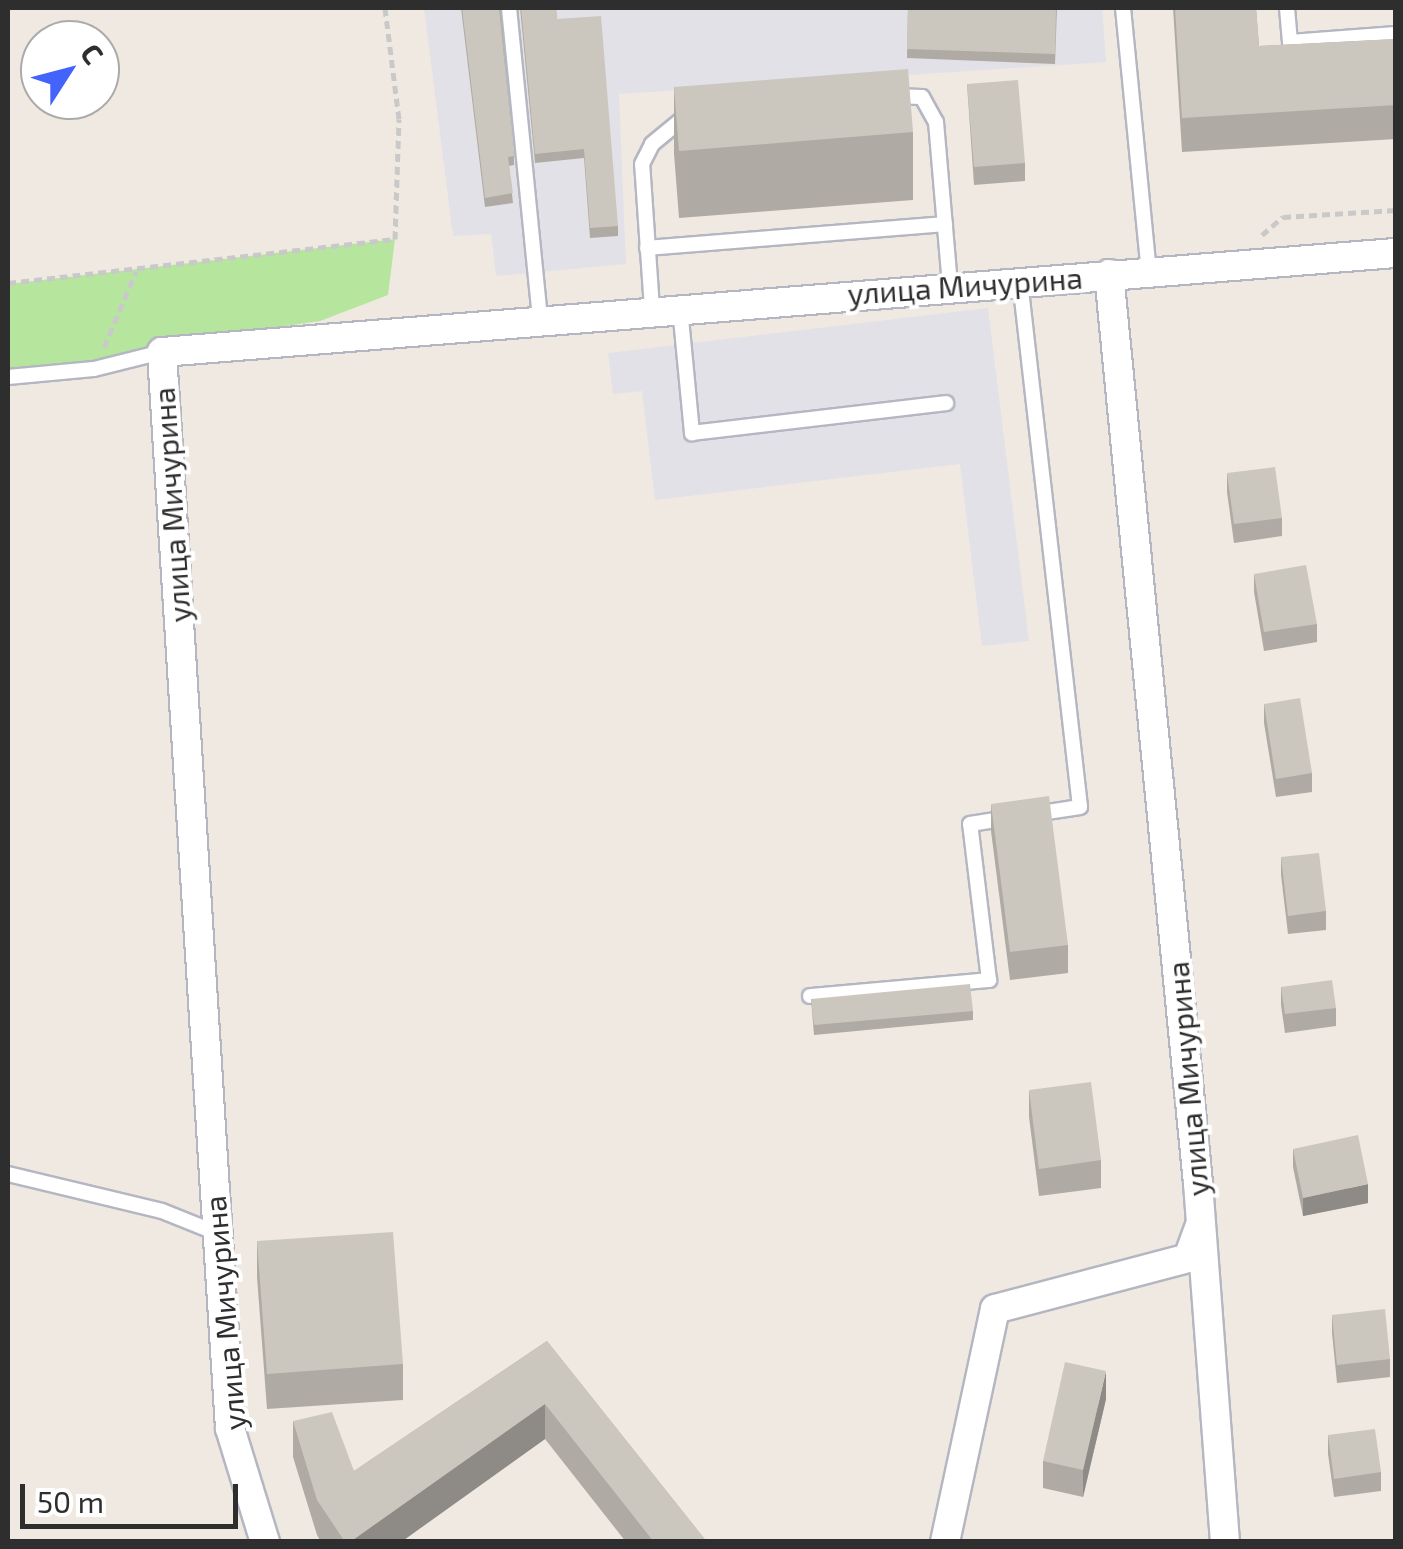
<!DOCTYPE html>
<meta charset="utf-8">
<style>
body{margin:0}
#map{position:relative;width:1403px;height:1549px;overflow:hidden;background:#efe9e1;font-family:"Exo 2",sans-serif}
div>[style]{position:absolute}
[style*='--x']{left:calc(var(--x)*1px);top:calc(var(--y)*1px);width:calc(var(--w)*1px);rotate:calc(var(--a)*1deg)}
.industrial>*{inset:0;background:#e3e1e8}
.green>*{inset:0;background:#b6e59e}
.path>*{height:5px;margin-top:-2.5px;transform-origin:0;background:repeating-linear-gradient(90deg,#c9c9c9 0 8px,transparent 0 13px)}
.roads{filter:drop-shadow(2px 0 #b4b7c1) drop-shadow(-2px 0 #b4b7c1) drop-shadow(0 2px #b4b7c1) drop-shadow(0 -2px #b4b7c1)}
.service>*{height:14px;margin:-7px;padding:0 7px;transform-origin:7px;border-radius:7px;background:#fff}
.minor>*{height:28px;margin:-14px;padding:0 14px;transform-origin:14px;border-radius:14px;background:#fff}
.wall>*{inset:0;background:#afaba4}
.shaded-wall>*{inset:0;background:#8e8b86}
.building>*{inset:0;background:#cbc7bf}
span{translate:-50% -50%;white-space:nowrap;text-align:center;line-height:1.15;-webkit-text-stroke:8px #fff;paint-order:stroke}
.street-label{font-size:30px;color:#2e2e2e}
.frame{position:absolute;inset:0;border:10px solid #2e2e2e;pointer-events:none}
.north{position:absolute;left:20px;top:20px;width:100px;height:100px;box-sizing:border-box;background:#fff;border:2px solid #ababab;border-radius:50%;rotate:54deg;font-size:28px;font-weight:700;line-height:40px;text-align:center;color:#2e2e2e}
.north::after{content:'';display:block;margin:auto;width:35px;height:45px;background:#4264fb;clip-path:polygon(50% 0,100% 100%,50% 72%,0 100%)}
.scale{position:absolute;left:20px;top:1484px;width:218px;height:45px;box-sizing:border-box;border:5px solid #2e2e2e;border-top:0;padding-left:12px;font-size:30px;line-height:35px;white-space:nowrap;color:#2e2e2e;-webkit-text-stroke:8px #fff;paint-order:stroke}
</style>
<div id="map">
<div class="industrial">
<i style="clip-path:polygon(424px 8px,1102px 8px,1106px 62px,619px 94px,626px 264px,496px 276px,491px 234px,453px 236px)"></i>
<i style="clip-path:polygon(988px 308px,1029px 641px,982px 646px,960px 464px,655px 500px,642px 391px,613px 394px,608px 353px)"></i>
</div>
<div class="green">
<i style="clip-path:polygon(395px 239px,388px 295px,320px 321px,201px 338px,162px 352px,8px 377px,8px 284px)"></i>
</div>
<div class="path">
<i style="--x:1262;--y:235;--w:28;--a:-41"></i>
<i style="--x:1283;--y:217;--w:113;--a:-3.5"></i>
<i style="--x:8;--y:283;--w:389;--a:-6.5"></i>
<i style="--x:395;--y:239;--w:120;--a:-88.1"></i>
<i style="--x:399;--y:119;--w:112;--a:-97.2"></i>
<i style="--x:104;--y:347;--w:82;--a:-66.9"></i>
</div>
<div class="roads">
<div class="service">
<i style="--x:509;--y:8;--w:313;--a:84.3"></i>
<i style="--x:1123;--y:8;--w:264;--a:84.4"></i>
<i style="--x:1287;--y:8;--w:34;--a:85"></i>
<i style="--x:1290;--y:42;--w:106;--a:-4.3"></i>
<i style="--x:892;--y:96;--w:30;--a:2"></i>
<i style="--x:922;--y:97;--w:29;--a:61"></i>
<i style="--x:936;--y:122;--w:165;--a:85.1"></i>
<i style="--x:647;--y:248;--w:299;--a:-4.6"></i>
<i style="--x:1020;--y:281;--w:529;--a:83.49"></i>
<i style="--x:1080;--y:807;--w:47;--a:171.3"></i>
<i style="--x:680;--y:308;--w:126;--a:84.5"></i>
<i style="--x:692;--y:433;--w:256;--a:-6.7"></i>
<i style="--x:652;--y:309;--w:145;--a:-93.9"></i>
<i style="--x:642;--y:164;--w:22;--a:-63"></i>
<i style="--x:652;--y:144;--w:45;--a:-39.6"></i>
<i style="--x:8;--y:377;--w:86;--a:-5.3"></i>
<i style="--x:94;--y:369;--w:70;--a:-14"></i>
<i style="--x:810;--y:996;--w:180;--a:-5.1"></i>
<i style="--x:989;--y:980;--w:157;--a:-96.9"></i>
<i style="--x:970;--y:824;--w:37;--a:-9"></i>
<i style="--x:8;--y:1174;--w:158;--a:13.5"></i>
<i style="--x:162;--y:1211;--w:59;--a:21.8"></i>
</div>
<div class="minor">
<i style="--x:1109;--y:274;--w:913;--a:84.41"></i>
<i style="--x:1198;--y:1183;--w:360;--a:85.7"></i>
<i style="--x:265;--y:1542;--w:119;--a:-107.1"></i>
<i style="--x:230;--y:1428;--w:1078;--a:-93.62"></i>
<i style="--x:162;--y:352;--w:1238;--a:-4.59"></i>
<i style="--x:945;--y:1542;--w:238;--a:-77.9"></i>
<i style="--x:995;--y:1309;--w:200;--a:-14.8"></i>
<i style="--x:1188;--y:1258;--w:32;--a:-70"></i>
</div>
</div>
<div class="wall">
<i style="clip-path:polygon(461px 8px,500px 8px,514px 156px,514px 165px,509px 166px,513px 203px,485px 207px)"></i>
<i style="clip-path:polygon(520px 8px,556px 8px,557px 19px,618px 226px,618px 236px,590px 238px,584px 158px,535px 163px)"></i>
<i style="clip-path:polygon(908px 8px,1057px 8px,1055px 64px,907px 58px)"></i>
<i style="clip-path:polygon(1173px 8px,1256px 8px,1259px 46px,1396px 39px,1396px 139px,1182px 152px)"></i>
<i style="clip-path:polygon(967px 84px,1025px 163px,1025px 181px,974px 185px)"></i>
<i style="clip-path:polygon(674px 87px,913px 132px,913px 200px,679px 218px,674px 154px)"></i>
<i style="clip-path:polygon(1227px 473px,1282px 518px,1282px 536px,1234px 543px,1227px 492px)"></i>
<i style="clip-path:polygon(1254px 574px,1317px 624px,1317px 642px,1264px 651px,1254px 592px)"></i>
<i style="clip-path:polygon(1264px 704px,1312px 773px,1312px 792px,1276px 797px,1264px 723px)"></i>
<i style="clip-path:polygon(991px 804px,1068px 945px,1068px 973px,1010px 980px,991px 831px)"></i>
<i style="clip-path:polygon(1281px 857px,1326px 911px,1326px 930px,1288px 934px,1281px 875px)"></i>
<i style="clip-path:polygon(1281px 987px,1336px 1008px,1336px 1026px,1285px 1033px,1281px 1005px)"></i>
<i style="clip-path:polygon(811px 999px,973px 1011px,973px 1020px,814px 1035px)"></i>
<i style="clip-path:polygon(1029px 1090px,1101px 1160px,1101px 1188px,1039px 1196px,1029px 1117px)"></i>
<i style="clip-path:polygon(1293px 1149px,1368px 1203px,1303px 1216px,1293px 1167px)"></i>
<i style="clip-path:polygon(257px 1241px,403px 1364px,403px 1400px,267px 1409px,257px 1277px)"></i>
<i style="clip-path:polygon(1332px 1315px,1390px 1359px,1390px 1377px,1337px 1383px,1332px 1333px)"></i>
<i style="clip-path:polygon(547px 1341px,707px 1542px,626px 1542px,545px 1439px,401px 1542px,321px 1542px,317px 1535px,293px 1457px,293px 1421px,354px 1471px)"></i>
<i style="clip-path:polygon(1106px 1399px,1083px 1497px,1043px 1488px,1043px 1461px)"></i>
<i style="clip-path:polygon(1328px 1435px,1381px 1472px,1381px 1491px,1334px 1497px,1328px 1454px)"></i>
</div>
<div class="shaded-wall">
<i style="clip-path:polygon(1368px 1184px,1368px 1203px,1303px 1216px,1303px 1198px)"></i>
<i style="clip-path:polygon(1106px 1371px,1106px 1399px,1083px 1497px,1083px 1470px)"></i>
<i style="clip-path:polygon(545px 1404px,545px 1439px,401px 1542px,350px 1542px)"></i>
</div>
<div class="building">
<i style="clip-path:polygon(462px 8px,499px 8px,514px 156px,508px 157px,513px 193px,485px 198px)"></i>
<i style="clip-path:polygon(521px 8px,556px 8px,557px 19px,601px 16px,618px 226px,590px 228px,584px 149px,535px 154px)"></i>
<i style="clip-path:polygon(908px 8px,1056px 8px,1055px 54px,907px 49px)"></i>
<i style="clip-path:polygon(1175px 8px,1256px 8px,1259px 46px,1396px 39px,1396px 105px,1182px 118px)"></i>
<i style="clip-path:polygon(908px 69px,913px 132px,679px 151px,674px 87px)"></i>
<i style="clip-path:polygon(1018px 80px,1025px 163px,974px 167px,967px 84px)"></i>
<i style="clip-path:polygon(1275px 467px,1282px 518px,1234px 524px,1227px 473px)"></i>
<i style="clip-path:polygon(1306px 565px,1317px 624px,1264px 632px,1254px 574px)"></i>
<i style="clip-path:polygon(1300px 698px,1312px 773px,1276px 779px,1264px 704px)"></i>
<i style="clip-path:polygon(1049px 796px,1068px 945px,1010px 952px,991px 804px)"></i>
<i style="clip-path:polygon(1319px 853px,1326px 911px,1288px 916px,1281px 857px)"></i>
<i style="clip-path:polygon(1332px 980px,1336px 1008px,1285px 1014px,1281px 987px)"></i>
<i style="clip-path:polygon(970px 984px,973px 1011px,814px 1025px,811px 999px)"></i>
<i style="clip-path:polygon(1091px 1082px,1101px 1160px,1039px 1169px,1029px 1090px)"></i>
<i style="clip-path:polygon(1358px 1135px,1368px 1184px,1303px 1198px,1293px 1149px)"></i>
<i style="clip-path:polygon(393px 1232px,403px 1364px,267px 1374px,257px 1241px)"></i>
<i style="clip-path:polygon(1385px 1309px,1390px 1359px,1337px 1365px,1332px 1315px)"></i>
<i style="clip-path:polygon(547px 1341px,707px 1542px,654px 1542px,545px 1404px,350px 1542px,345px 1542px,317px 1500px,293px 1421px,332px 1412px,354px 1471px)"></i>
<i style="clip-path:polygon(1065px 1362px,1106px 1371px,1083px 1470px,1043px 1461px)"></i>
<i style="clip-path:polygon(1375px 1429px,1381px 1472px,1334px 1479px,1328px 1435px)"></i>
</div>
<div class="street-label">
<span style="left:965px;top:285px;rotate:-4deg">улица Мичурина</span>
<span style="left:171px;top:505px;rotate:-94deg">улица Мичурина</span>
<span style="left:1187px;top:1079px;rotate:-95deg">улица Мичурина</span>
<span style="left:224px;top:1313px;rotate:-95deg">улица Мичурина</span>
</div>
<div class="frame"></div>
<div class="north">С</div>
<div class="scale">50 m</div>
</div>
